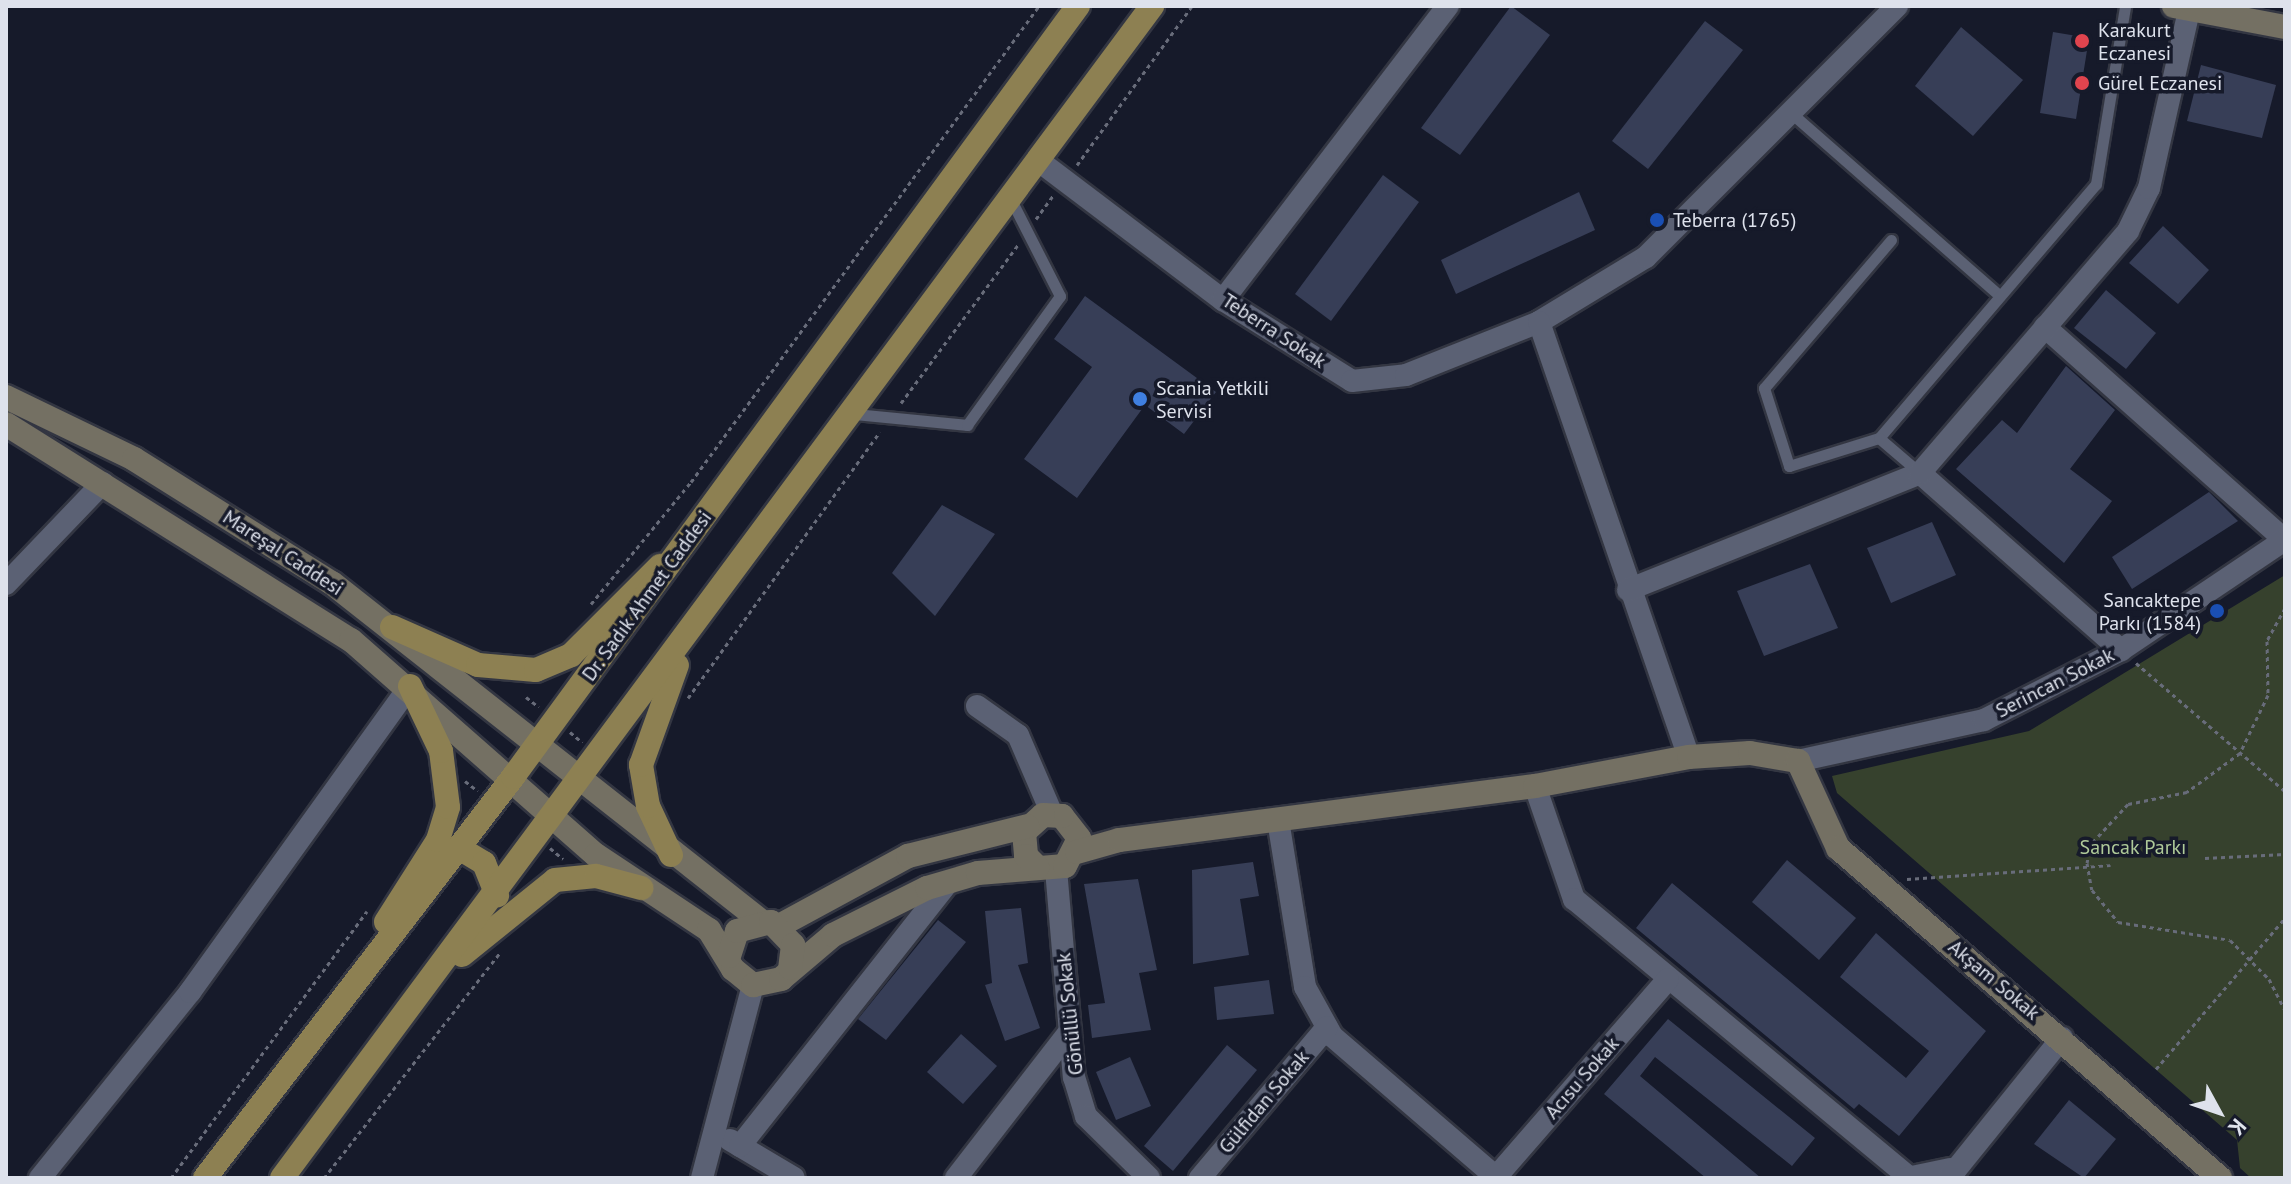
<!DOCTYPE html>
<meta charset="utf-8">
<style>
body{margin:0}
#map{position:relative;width:2291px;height:1184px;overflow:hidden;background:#161a2a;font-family:"PT Sans",sans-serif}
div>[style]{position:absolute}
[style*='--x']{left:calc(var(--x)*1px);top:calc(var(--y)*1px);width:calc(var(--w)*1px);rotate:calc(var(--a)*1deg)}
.green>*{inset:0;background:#36412d}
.building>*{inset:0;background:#373e57}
.path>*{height:3px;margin-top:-1.5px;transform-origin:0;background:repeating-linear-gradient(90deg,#686c7a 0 4px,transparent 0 8px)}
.roads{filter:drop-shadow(2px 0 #333642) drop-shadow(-2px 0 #333642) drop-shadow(0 2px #333642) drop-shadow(0 -2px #333642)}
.lane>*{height:11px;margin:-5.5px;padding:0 5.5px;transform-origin:5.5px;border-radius:5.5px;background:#5b6174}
.street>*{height:22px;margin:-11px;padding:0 11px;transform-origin:11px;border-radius:11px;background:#5b6174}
.secondary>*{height:24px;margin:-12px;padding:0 12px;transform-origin:12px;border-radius:12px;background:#747063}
.primary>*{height:24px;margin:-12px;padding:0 12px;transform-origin:12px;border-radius:12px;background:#8d8052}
.dots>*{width:22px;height:22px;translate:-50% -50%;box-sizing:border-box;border:4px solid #161a2a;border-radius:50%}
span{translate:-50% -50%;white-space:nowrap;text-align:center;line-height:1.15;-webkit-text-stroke:7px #161a2a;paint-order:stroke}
.poi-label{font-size:20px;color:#dee2ec}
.left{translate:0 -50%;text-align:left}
.right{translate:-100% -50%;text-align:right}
.street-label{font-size:20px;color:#dee2ec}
.park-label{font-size:20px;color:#afca99}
.frame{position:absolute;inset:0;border:8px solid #dee2ec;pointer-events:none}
.north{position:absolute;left:2179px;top:1072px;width:80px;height:80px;-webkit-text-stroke:6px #161a2a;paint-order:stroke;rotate:130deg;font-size:22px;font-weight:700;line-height:32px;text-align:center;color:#dee2ec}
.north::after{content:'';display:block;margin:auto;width:28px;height:36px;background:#dee2ec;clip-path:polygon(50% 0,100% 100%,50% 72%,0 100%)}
</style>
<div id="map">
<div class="green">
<i style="clip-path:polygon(2285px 575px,2285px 1178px,2251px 1178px,2240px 1168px,2237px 1140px,1837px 793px,1832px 776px,2029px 731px)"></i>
</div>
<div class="building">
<i style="clip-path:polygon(1511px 6px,1550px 35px,1460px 155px,1421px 128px)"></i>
<i style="clip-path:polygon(1705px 21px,1743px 50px,1648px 169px,1612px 141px)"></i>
<i style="clip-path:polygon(1961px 27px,2023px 80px,1973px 136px,1915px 86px)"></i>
<i style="clip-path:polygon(2053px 32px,2089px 38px,2076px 119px,2040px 113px)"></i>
<i style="clip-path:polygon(2201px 65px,2276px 85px,2262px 138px,2187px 121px)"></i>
<i style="clip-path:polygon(1383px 175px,1419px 202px,1331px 321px,1295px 294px)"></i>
<i style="clip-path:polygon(1579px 192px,1595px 230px,1456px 294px,1441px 260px)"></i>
<i style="clip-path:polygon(2163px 226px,2209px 270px,2178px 304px,2129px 263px)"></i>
<i style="clip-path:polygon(2106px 290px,2156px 333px,2126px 369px,2074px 328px)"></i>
<i style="clip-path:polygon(1085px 296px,1216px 392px,1184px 434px,1145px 405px,1077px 498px,1024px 459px,1092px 367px,1054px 339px)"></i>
<i style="clip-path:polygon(2066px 366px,2115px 410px,2070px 469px,2112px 501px,2064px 563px,1956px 469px,2002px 420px,2017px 433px)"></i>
<i style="clip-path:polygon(2209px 492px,2238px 521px,2132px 589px,2112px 557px)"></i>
<i style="clip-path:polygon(942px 505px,995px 534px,935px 616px,892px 573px)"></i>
<i style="clip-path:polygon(1932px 522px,1956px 575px,1891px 603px,1867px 548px)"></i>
<i style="clip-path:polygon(1810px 564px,1838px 628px,1764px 656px,1737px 591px)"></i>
<i style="clip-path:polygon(1787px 860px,1856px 918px,1819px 960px,1752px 902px)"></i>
<i style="clip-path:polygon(1253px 862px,1259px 896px,1240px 899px,1249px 955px,1193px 964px,1192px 870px)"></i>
<i style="clip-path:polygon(1138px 879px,1157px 970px,1139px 973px,1151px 1030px,1092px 1038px,1088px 1005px,1105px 1003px,1084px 884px)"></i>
<i style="clip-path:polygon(1672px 883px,1906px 1078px,1929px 1051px,1840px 977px,1876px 933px,1986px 1031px,1899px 1136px,1859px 1104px,1854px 1109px,1636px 928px)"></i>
<i style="clip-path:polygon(1021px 908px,1028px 963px,1018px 965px,1040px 1028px,1005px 1041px,985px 985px,992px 983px,985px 911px)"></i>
<i style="clip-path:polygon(938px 920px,966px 942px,886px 1040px,858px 1019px)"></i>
<i style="clip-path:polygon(1269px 980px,1274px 1014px,1217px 1020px,1214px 987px)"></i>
<i style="clip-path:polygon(1668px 1019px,1815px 1138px,1792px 1166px,1655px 1057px,1640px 1076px,1761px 1178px,1706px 1178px,1604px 1094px)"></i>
<i style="clip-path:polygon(961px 1034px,997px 1066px,963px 1104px,927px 1072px)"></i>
<i style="clip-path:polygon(1227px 1045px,1257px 1070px,1173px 1171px,1144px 1146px)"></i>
<i style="clip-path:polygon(1130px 1057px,1151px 1106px,1116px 1120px,1096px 1072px)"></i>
<i style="clip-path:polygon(2069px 1100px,2116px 1139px,2084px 1178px,2034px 1144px)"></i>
</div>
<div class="path">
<i style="--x:1077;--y:165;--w:196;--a:-54.1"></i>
<i style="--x:1036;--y:219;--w:29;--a:-54"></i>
<i style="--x:901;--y:403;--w:197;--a:-53.5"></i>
<i style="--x:591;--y:604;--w:158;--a:-50.7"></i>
<i style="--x:691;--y:482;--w:590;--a:-53.83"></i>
<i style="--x:2285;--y:608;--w:38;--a:119"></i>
<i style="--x:2267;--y:641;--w:54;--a:88.9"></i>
<i style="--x:2268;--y:695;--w:64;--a:115.8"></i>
<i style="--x:2240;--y:753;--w:66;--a:143.7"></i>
<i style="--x:2187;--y:792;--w:60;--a:168.5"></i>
<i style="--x:2128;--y:804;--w:54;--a:132.8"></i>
<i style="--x:2091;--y:844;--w:19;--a:102"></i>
<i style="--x:2087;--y:863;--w:27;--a:80"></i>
<i style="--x:2092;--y:890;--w:41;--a:50.9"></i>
<i style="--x:2118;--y:922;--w:113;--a:9.1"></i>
<i style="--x:2230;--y:940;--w:55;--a:45"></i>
<i style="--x:2269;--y:979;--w:35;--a:63"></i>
<i style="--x:2136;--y:663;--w:196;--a:40.7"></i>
<i style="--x:526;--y:697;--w:16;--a:38"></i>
<i style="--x:688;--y:698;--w:328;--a:-54.2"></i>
<i style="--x:570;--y:732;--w:16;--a:40"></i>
<i style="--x:465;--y:781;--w:16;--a:38"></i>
<i style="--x:550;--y:848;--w:17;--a:40"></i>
<i style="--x:2205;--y:858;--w:80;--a:-2.9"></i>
<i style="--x:1907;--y:879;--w:204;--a:-3.9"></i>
<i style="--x:2156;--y:1069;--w:199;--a:-49.5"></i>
<i style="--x:171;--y:1178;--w:331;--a:-53.7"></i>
<i style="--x:324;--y:1178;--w:286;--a:-52"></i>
</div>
<div class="roads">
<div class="lane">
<i style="--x:1790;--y:112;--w:279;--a:41.2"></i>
<i style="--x:1891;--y:240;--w:195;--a:130.6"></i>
<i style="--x:1764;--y:388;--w:82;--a:72.2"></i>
<i style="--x:1789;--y:466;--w:94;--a:-17.3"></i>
<i style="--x:1879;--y:438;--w:334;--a:-49.5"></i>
<i style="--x:2096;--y:184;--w:180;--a:-80.7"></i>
<i style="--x:855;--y:414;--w:113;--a:5.6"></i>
<i style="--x:967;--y:425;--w:159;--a:-54.2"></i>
<i style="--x:1060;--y:296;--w:108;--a:-117"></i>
<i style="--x:1879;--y:438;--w:54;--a:40.5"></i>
</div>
<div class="street">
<i style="--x:1039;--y:161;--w:231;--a:37.1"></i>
<i style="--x:1223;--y:300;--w:152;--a:32.1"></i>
<i style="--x:1352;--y:381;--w:54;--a:-6.3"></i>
<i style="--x:1406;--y:375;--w:143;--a:-21.7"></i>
<i style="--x:1539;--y:322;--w:125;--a:-31.3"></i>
<i style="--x:1646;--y:257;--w:355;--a:-45"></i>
<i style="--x:1223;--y:300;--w:370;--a:-52.6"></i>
<i style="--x:1539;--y:322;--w:460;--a:71"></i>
<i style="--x:2045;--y:327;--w:321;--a:41.6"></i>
<i style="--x:1920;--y:473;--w:268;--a:41.4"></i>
<i style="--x:6;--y:584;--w:140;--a:-46.2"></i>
<i style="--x:1628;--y:590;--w:315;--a:-21.8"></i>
<i style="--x:1920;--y:473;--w:319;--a:-49.3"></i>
<i style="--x:2128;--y:231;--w:48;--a:-64"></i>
<i style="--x:2149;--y:188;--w:187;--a:-77.3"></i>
<i style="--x:977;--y:706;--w:50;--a:35.3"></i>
<i style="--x:1018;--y:735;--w:86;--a:66.7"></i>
<i style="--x:1798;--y:761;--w:190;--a:-12.4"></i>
<i style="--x:1984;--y:720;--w:154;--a:-27.1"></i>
<i style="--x:2121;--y:650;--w:197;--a:-33.9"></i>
<i style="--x:1535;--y:786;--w:120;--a:71"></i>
<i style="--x:1574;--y:899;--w:437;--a:39.7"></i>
<i style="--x:1278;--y:820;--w:169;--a:80.8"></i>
<i style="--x:1305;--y:987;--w:56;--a:61.1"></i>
<i style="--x:1332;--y:1036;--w:218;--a:40.7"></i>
<i style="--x:1056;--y:869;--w:209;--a:85.1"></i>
<i style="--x:1074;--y:1077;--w:41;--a:72.9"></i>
<i style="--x:1086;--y:1116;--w:88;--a:44.5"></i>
<i style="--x:730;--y:1140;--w:74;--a:30.7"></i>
<i style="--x:740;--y:1146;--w:337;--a:-51.7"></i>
<i style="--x:1496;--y:1177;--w:262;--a:-49"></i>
<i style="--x:40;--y:1178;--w:239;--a:-51.1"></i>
<i style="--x:190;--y:992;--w:377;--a:-54.3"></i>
<i style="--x:702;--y:1178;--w:200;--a:-75.2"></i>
<i style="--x:956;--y:1178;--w:186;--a:-52.2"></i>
<i style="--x:1200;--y:1178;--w:197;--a:-49.9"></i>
<i style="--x:1907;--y:1178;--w:44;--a:-11.8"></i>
<i style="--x:1949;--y:1178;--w:180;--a:-51.1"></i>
</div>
<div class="secondary">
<i style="--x:2174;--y:6;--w:113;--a:10.7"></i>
<i style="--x:6;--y:397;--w:142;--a:25.8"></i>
<i style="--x:134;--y:459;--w:234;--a:32.1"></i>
<i style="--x:332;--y:583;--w:546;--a:38.23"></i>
<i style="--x:6;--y:424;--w:407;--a:32.1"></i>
<i style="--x:351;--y:640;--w:326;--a:41.3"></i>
<i style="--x:596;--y:855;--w:136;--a:33.6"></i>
<i style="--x:709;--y:930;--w:46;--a:58.4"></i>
<i style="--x:733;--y:969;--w:26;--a:39"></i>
<i style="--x:753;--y:985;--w:29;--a:-12"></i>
<i style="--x:781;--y:979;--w:68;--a:-40.2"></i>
<i style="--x:833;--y:935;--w:105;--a:-26.6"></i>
<i style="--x:927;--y:888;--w:53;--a:-16.4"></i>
<i style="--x:978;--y:873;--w:87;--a:-4.6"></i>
<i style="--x:1065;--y:866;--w:31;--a:-63"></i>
<i style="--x:1079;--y:838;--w:28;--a:-128"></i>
<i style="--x:1062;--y:816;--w:19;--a:-177"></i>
<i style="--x:1043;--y:815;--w:25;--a:138"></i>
<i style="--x:1024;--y:832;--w:24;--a:85"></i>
<i style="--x:1026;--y:856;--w:16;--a:45"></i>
<i style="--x:1077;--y:852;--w:44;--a:-15.9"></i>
<i style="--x:1119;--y:840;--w:419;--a:-7.4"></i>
<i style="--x:1535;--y:786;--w:157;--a:-10.7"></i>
<i style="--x:1689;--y:757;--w:61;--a:-3.8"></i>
<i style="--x:1750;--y:753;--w:49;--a:9.5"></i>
<i style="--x:1798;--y:761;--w:96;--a:65.3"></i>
<i style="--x:1838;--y:848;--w:505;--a:40.82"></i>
<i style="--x:779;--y:926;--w:147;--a:-28.5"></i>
<i style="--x:908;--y:856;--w:123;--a:-14.1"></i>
<i style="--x:729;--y:956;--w:26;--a:-72"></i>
<i style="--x:737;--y:931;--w:35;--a:-15"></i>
<i style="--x:771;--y:922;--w:32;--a:46"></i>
<i style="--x:793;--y:945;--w:23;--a:97"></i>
</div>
<div class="primary">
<i style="--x:392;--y:627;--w:94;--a:23.8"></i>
<i style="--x:478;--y:665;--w:58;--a:4.9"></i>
<i style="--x:536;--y:670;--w:38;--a:-23"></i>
<i style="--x:571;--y:655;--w:126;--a:-45"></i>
<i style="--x:459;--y:848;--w:29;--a:31"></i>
<i style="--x:484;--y:863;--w:35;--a:68"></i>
<i style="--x:671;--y:855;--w:54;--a:-115.1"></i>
<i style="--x:648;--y:806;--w:42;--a:-99.7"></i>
<i style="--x:641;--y:765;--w:106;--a:-70.2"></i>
<i style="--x:386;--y:922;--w:97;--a:-57.6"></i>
<i style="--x:438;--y:840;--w:34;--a:-73"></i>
<i style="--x:448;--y:807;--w:56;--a:-97.1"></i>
<i style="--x:441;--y:751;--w:72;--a:-115.5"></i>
<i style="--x:462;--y:955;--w:119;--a:-38.9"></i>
<i style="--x:555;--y:880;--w:41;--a:-5.6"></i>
<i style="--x:596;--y:876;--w:47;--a:14.9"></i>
<i style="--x:205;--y:1178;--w:506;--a:-52.47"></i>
<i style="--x:513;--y:777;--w:956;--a:-53.77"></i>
<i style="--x:282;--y:1178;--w:1460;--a:-53.41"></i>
</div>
</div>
<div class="dots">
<i style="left:2082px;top:41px;background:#e0444e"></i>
<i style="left:2082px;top:83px;background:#e0444e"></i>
<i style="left:1657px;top:220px;background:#1a4fb4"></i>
<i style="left:1140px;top:399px;background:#3f7fe0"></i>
<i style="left:2217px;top:611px;background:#1a4fb4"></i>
</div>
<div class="poi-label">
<span class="left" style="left:2098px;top:42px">Karakurt<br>Eczanesi</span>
<span class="left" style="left:2098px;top:83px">Gürel Eczanesi</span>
<span class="left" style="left:1673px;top:220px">Teberra (1765)</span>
<span class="left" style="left:1156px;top:400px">Scania Yetkili<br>Servisi</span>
<span class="right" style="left:2201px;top:612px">Sancaktepe<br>Parkı (1584)</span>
</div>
<div class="street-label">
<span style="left:1274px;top:331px;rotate:33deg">Teberra Sokak</span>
<span style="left:283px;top:553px;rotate:33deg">Mareşal Caddesi</span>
<span style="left:647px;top:596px;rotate:-54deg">Dr. Sadık Ahmet Caddesi</span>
<span style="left:2055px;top:683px;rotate:-27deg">Serincan Sokak</span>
<span style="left:1994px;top:980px;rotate:40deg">Akşam Sokak</span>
<span style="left:1070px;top:1014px;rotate:-96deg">Gönüllü Sokak</span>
<span style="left:1582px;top:1078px;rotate:-49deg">Acısu Sokak</span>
<span style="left:1264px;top:1102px;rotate:-50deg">Gülfidan Sokak</span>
</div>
<div class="park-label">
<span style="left:2133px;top:847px">Sancak Parkı</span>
</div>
<div class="frame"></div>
<div class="north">K</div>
</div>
